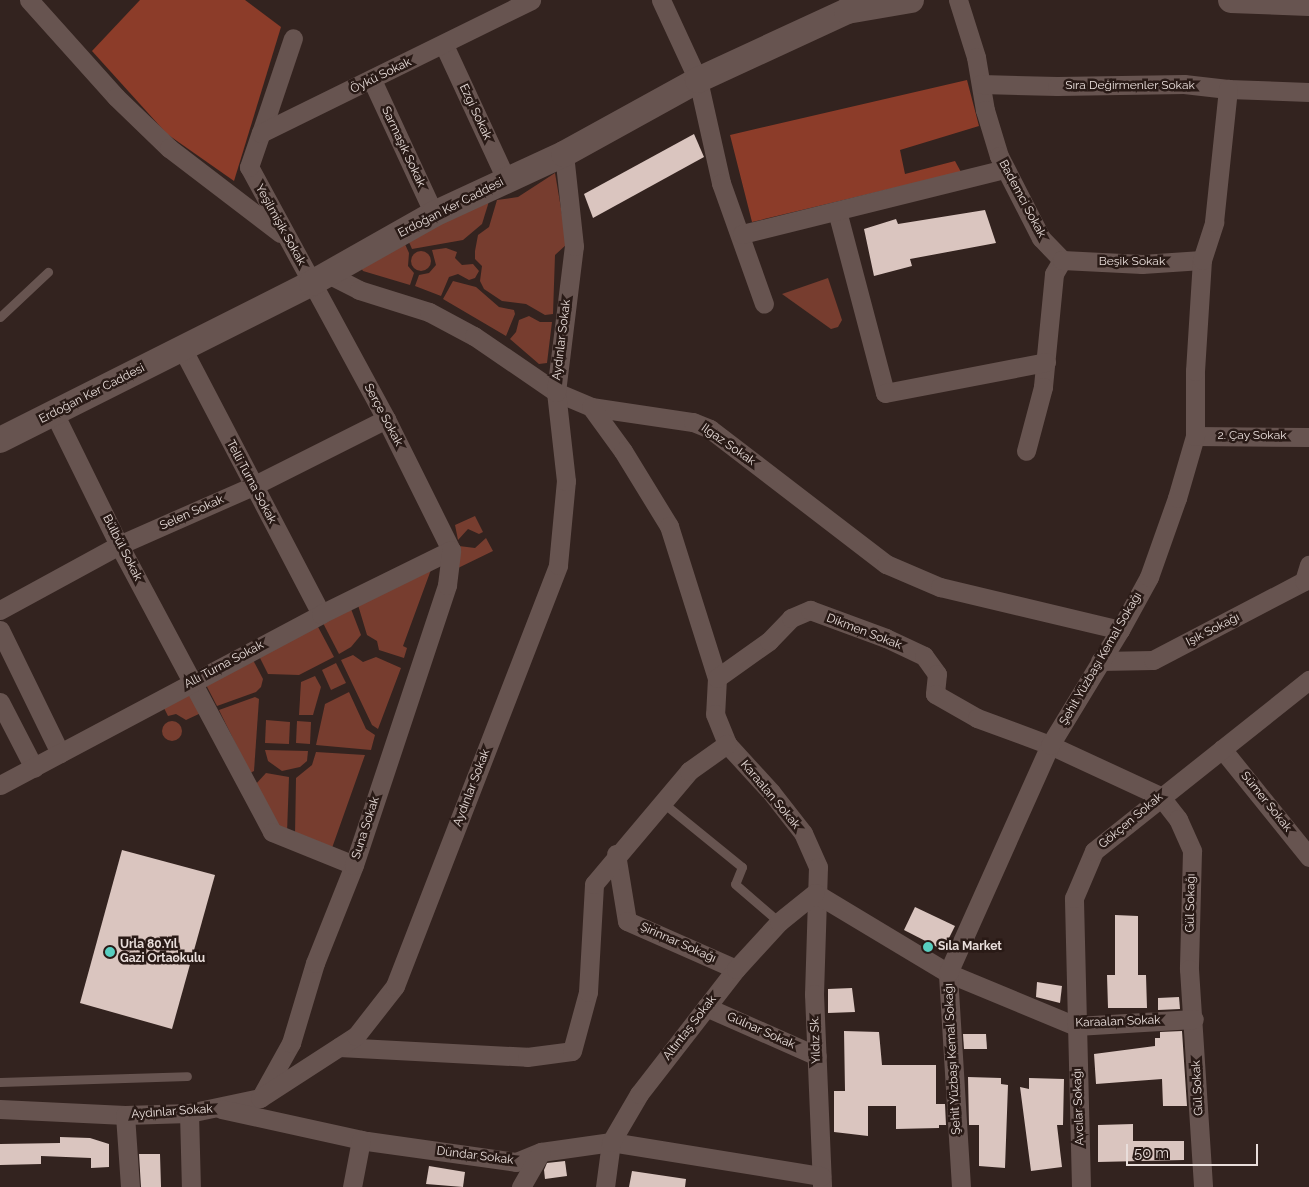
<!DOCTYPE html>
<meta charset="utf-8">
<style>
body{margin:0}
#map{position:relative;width:1309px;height:1187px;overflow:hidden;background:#33231f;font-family:Raleway,sans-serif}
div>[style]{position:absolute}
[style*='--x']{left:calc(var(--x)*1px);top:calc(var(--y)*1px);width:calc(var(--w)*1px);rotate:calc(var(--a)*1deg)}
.green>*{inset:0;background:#773d2f}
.round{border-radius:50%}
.forest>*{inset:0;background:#8c3c29}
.building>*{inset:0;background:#dac5bf}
.service>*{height:9px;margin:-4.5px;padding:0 4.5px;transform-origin:4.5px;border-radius:4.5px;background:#675450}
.minor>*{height:19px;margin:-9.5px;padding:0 9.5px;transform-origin:9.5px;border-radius:9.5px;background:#675450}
.secondary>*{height:26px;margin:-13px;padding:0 13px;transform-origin:13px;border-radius:13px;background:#675450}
.dots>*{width:14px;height:14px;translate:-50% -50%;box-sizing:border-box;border:2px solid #291a16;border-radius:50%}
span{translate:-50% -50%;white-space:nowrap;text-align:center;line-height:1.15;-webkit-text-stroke:5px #291a16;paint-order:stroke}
.street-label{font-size:12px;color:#e9dedb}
.poi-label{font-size:12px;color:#e9dedb;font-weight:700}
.left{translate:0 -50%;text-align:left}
.scale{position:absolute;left:1126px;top:1144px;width:132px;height:22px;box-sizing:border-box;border:2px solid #e9dedb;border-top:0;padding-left:6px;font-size:15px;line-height:18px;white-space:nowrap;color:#e9dedb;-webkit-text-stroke:4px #291a16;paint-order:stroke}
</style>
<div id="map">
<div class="green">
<i style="clip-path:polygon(555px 173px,567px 244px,555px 255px,553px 314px,545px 315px,526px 304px,502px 301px,484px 289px,480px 281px,482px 266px,475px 259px,475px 251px,478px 235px,489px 227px,497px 200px,518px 197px)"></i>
<i style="clip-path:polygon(490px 198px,482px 224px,463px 240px,412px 249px,408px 240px)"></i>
<i style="clip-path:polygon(404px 242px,409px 253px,408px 266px,414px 273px,410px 285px,363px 271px,359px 264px)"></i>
<i style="clip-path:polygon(446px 248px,457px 252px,455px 258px,462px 265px,473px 264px,479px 271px,475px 278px,469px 280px,458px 274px,449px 277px,441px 296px,415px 286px,419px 275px,429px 273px,436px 265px,432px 250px)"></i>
<i class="round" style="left:411px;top:251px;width:20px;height:20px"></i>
<i style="clip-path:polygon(828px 278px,842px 320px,838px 327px,831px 329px,782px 294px)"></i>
<i style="clip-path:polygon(453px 281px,476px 287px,499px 307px,514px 310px,515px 314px,506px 336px,443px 299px)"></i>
<i style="clip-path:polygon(529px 316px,540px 322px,552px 322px,547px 363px,539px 364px,510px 339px,516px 332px,519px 320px)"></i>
<i style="clip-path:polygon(475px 516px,483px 532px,479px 534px,468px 529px,458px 540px,455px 525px)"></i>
<i style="clip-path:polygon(486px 538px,493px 551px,456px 569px,459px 546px,475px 548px)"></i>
<i style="clip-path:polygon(432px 567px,403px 646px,407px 648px,404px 658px,379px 650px,377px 641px,367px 635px,358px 605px)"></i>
<i style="clip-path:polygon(351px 609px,361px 635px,351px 647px,339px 654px,323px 623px)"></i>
<i style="clip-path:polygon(317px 625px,334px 657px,299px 675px,268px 674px,258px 654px)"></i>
<i style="clip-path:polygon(353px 655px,363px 662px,376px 657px,401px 668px,378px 729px,372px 725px,341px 660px)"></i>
<i style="clip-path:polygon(252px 658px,263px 679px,261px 687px,256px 692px,217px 706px,204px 681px)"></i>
<i style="clip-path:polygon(336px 663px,346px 683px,331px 690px,322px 670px)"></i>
<i style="clip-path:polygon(315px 676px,321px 687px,313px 715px,299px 715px,301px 682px)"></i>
<i style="clip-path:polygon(190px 690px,201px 713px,186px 720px,176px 714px,168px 716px,162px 704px)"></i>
<i style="clip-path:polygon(349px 692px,366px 729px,375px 735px,371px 750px,316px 745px,325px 704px)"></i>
<i style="clip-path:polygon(255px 697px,259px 699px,254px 771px,250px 773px,219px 710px)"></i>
<i style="clip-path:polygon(266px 720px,290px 722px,289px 744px,265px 743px)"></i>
<i class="round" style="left:162px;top:721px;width:20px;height:20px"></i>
<i style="clip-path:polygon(297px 721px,311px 722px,310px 744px,296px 743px)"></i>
<i style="clip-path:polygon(265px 750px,308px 751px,307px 761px,300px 767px,282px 771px,268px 761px)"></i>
<i style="clip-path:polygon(316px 752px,365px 755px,332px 848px,295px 835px,296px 778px,312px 765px)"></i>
<i style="clip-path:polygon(266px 773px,289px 777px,287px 833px,280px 831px,255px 785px)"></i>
</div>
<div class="forest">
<i style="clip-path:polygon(140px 0,245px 0,281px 27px,234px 181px,167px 134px,92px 51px)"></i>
<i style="clip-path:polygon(967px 80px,979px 126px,900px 150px,905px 174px,955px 161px,961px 172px,752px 222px,730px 135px)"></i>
</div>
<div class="building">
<i style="clip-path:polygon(694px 134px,704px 157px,593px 218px,584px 194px)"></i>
<i style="clip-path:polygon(985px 210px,996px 243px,910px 259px,912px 266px,874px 276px,864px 229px,896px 219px,898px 224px)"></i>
<i style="clip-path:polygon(122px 850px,215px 875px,172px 1029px,80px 1003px)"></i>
<i style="clip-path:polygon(915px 907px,955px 926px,943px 950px,904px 930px)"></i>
<i style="clip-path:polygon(1115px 915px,1138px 916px,1138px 975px,1146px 975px,1147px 1008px,1108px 1008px,1107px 975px,1115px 975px)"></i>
<i style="clip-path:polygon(1037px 982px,1062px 986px,1060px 1003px,1036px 997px)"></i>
<i style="clip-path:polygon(852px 988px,855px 1012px,828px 1013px,828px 989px)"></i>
<i style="clip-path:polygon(1179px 997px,1180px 1009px,1158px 1010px,1158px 998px)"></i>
<i style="clip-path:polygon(844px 1031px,879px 1032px,882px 1065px,936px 1065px,936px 1104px,945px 1104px,946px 1125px,939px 1125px,939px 1128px,896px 1129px,896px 1106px,868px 1106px,868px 1136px,834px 1132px,834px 1091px,845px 1091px)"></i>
<i style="clip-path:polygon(1182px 1031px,1187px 1106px,1163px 1106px,1162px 1079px,1096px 1084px,1094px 1054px,1155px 1046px,1155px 1038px,1160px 1038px,1160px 1032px)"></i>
<i style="clip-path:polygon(963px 1034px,986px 1034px,987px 1049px,964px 1049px)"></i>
<i style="clip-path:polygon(968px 1077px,1001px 1078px,1001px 1084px,1008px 1085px,1005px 1168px,979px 1166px,979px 1125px,969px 1125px)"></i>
<i style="clip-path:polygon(1029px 1078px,1064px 1079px,1063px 1125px,1057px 1125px,1062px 1167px,1031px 1171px,1020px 1087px,1029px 1089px)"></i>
<i style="clip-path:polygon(1133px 1124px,1133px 1141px,1184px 1141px,1184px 1160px,1098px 1162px,1098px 1125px)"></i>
<i style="clip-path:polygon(60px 1137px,90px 1138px,109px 1144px,109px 1167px,91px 1168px,91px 1158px,41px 1156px,41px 1164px,0 1165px,0 1144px,60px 1143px)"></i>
<i style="clip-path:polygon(139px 1154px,160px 1154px,161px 1187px,141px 1187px)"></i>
<i style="clip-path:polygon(565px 1161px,567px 1176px,545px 1179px,544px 1170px,547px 1163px)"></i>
<i style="clip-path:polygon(429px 1166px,465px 1172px,463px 1187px,426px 1184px)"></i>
<i style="clip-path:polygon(632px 1171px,686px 1179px,685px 1187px,629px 1187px)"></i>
</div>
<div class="service">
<i style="--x:0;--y:317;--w:66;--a:-43.2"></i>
<i style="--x:662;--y:802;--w:103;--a:39.1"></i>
<i style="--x:742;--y:867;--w:18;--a:112"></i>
<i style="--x:735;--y:884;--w:58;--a:40.8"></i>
<i style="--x:0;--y:1082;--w:187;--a:-1.8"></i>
</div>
<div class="minor">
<i style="--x:29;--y:0;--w:130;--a:48.1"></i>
<i style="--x:116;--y:97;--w:74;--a:43.9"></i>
<i style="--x:169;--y:148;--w:140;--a:37.4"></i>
<i style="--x:661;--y:0;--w:88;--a:65.2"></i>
<i style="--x:698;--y:80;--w:106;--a:77.4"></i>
<i style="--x:721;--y:183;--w:128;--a:70.4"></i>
<i style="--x:958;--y:0;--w:60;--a:72.5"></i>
<i style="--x:976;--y:57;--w:54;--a:80.4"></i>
<i style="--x:985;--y:110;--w:48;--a:73.1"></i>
<i style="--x:999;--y:156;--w:92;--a:62.9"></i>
<i style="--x:1041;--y:238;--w:30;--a:46"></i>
<i style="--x:1062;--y:260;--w:16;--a:120"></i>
<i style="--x:1054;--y:274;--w:114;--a:95.6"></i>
<i style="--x:1043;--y:387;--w:66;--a:104.9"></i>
<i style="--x:444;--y:45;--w:148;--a:65.2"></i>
<i style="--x:372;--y:80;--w:148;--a:65.2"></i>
<i style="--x:981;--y:84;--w:76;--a:1.5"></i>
<i style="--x:1057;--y:86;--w:127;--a:-0.9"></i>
<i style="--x:1184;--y:84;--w:44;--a:6.5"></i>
<i style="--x:1228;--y:89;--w:81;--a:2.1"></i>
<i style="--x:261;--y:133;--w:100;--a:-71.4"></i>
<i style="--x:837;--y:211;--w:188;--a:75.2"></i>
<i style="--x:885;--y:393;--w:164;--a:-10.9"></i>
<i style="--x:742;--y:234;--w:271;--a:-13.9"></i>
<i style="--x:1062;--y:260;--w:80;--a:2.9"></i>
<i style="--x:1142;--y:264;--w:60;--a:-3.8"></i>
<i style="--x:328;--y:274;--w:35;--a:27"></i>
<i style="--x:359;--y:290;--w:73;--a:17.4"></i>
<i style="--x:429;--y:312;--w:51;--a:28.1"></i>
<i style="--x:474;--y:336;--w:99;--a:34.3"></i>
<i style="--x:556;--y:392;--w:38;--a:23"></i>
<i style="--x:591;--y:407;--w:103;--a:8.4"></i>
<i style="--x:693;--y:422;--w:18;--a:22"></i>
<i style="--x:710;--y:429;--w:222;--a:37.5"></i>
<i style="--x:886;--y:564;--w:59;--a:23.1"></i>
<i style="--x:940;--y:587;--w:185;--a:13.4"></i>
<i style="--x:182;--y:348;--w:300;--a:62.4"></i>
<i style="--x:591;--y:407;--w:54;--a:54"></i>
<i style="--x:623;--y:451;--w:88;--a:58.5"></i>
<i style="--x:669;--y:526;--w:159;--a:72.5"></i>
<i style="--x:717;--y:678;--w:36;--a:93"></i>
<i style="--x:715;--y:714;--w:32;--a:68"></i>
<i style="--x:727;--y:744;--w:65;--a:47.5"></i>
<i style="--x:771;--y:792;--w:52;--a:52"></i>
<i style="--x:803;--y:833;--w:37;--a:66"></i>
<i style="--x:818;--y:867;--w:127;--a:91.8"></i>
<i style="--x:814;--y:994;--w:193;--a:87.6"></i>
<i style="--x:54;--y:413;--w:147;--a:63.8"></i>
<i style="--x:119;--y:545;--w:325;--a:61.9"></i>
<i style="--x:272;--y:832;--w:88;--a:21.9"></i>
<i style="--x:1195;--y:436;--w:114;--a:0.5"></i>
<i style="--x:451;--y:550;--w:146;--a:-116.4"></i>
<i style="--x:386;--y:419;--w:287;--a:-118.5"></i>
<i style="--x:249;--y:167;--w:36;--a:-71"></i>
<i style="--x:261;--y:133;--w:301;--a:-26.2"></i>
<i style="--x:0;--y:610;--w:136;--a:-28.6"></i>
<i style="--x:119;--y:545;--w:146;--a:-23.8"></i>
<i style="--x:253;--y:486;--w:149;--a:-26.7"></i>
<i style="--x:0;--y:630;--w:137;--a:64"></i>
<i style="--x:1100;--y:661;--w:53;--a:-1.1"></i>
<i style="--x:1153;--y:660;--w:170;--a:-27.6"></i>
<i style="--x:1304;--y:581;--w:17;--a:-73"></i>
<i style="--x:717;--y:678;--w:64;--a:-35.4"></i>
<i style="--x:769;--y:641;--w:32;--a:-46"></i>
<i style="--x:791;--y:618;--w:21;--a:-23"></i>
<i style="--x:810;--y:610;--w:81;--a:20.2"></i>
<i style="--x:886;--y:638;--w:42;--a:25.3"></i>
<i style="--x:924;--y:656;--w:22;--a:54"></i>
<i style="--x:937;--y:674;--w:20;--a:96"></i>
<i style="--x:935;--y:694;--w:48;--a:29.7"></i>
<i style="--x:977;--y:718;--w:78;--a:20.3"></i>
<i style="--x:1050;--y:745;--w:121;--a:24.9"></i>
<i style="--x:1160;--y:796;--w:29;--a:52"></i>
<i style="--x:1178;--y:819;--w:35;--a:66"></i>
<i style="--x:1192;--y:851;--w:118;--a:91.5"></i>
<i style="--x:1189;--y:969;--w:218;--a:86.3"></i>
<i style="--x:0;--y:702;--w:74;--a:62.7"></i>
<i style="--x:1222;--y:749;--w:139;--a:51.1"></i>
<i style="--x:0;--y:785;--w:364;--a:-28"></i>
<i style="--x:321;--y:614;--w:145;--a:-26.2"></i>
<i style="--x:616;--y:854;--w:68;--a:80.7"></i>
<i style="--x:627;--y:921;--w:119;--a:23.8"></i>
<i style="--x:815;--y:893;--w:155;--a:31"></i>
<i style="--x:948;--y:973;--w:139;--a:22.5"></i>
<i style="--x:1076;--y:1026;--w:118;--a:-3.4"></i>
<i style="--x:706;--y:1007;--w:121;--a:23.8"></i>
<i style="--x:339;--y:1047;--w:188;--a:3"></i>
<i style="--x:527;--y:1057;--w:45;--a:-7.6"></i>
<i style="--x:572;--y:1051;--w:61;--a:-74.8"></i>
<i style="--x:588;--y:992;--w:108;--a:-86.8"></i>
<i style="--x:594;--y:884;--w:148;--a:-49.9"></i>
<i style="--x:689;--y:771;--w:47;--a:-35.4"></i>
<i style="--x:262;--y:1095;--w:60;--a:-60.9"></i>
<i style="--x:291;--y:1043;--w:84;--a:-73.3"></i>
<i style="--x:315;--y:963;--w:105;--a:-68.3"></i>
<i style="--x:354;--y:865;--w:295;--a:-71.6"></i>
<i style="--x:447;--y:585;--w:35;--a:-83"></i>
<i style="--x:0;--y:1109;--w:125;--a:2.7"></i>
<i style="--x:125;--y:1115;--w:64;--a:-1.8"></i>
<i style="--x:189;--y:1113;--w:73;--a:-11.9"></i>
<i style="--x:260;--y:1098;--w:114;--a:-32.9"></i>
<i style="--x:356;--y:1036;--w:63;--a:-52"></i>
<i style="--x:395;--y:986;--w:451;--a:-68.8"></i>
<i style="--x:558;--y:565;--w:84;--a:-84.6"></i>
<i style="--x:566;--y:481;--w:90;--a:-96.4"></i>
<i style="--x:556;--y:392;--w:147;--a:-83"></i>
<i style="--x:574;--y:246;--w:93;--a:-96.2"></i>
<i style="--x:221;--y:1109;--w:149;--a:12.4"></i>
<i style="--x:367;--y:1141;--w:150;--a:8"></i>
<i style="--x:516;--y:1162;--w:27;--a:-22"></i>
<i style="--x:541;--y:1152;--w:71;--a:-8.1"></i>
<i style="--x:611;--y:1142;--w:213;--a:9.2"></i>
<i style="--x:189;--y:1113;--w:74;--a:88.5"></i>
<i style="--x:125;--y:1115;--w:72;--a:86"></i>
<i style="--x:352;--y:1187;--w:48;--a:-79.2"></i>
<i style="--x:521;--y:1187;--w:40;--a:-60.3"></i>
<i style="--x:605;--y:1187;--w:45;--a:-82.4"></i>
<i style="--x:611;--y:1142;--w:56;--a:-59.7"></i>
<i style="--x:639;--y:1094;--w:158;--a:-52.2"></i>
<i style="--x:736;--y:969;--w:64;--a:-47.5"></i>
<i style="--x:779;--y:922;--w:46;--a:-38.9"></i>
<i style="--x:961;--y:1187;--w:214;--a:-93.5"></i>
<i style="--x:948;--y:973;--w:250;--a:-65.9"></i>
<i style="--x:1050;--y:745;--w:135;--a:-58.7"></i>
<i style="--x:1120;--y:630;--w:60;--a:-61.3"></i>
<i style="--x:1149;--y:577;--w:84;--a:-70.5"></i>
<i style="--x:1177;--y:498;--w:65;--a:-73.8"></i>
<i style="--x:1195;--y:436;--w:65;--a:-90"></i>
<i style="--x:1195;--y:371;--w:111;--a:-86.4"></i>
<i style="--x:1202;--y:260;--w:40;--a:-72"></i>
<i style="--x:1214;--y:222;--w:134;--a:-84"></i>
<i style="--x:1081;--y:1187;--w:289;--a:-91.4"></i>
<i style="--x:1074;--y:898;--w:51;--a:-66.9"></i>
<i style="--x:1094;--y:851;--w:275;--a:-38.5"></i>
</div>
<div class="secondary">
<i style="--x:1231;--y:0;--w:78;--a:2.2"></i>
<i style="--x:0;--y:440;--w:349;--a:-26.7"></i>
<i style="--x:312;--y:283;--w:140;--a:-29.5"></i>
<i style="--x:434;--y:214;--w:143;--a:-24.8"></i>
<i style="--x:564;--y:154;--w:153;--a:-28.9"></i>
<i style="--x:698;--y:80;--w:164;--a:-24.8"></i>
<i style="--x:847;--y:11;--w:65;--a:-9.8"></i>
</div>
<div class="dots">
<i style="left:928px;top:947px;background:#58cec0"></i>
<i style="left:110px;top:952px;background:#58cec0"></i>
</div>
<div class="street-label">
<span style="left:381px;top:76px;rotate:-26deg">Öykü Sokak</span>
<span style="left:1130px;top:86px">Sıra Değirmenler Sokak</span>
<span style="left:475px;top:112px;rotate:65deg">Ezgi Sokak</span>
<span style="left:403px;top:147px;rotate:65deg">Sarmaşık Sokak</span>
<span style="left:1022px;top:199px;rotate:62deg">Bademci Sokak</span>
<span style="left:451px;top:208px;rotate:-27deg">Erdoğan Ker Caddesi</span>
<span style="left:280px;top:225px;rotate:61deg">Yeşilmişik Sokak</span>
<span style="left:1132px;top:262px">Beşik Sokak</span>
<span style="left:562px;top:340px;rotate:-83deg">Aydınlar Sokak</span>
<span style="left:92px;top:394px;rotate:-27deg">Erdoğan Ker Caddesi</span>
<span style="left:383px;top:415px;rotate:62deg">Serçe Sokak</span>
<span style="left:1252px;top:436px">2. Çay Sokak</span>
<span style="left:728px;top:445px;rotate:35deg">Ilgaz Sokak</span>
<span style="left:251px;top:482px;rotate:62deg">Telli Turna Sokak</span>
<span style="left:192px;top:513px;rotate:-24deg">Selen Sokak</span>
<span style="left:122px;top:548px;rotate:63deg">Bülbül Sokak</span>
<span style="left:1213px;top:630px;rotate:-27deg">Işık Sokağı</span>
<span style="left:864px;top:632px;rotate:21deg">Dikmen Sokak</span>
<span style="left:1101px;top:659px;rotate:-60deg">Şehit Yüzbaşı Kemal Sokağı</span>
<span style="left:224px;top:665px;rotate:-28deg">Allı Turna Sokak</span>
<span style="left:472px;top:788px;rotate:-69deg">Aydınlar Sokak</span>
<span style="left:770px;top:795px;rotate:50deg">Karaalan Sokak</span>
<span style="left:1266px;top:802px;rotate:51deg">Sümer Sokak</span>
<span style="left:1131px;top:821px;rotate:-40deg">Gökçen Sokak</span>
<span style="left:366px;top:828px;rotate:-72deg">Suna Sokak</span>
<span style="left:1191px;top:903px;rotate:-89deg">Gül Sokağı</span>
<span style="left:678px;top:943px;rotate:24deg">Şirinnar Sokağı</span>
<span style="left:1118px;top:1022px;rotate:-2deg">Karaalan Sokak</span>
<span style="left:690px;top:1028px;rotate:-52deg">Altıntaş Sokak</span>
<span style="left:761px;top:1031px;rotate:24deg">Gülnar Sokak</span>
<span style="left:816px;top:1040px;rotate:-92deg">Yıldız Sk.</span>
<span style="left:953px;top:1059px;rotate:-93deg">Şehit Yüzbaşı Kemal Sokağı</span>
<span style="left:1198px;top:1088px;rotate:-93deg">Gül Sokak</span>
<span style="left:1079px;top:1107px;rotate:-92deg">Avcılar Sokağı</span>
<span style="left:172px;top:1112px;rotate:-4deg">Aydınlar Sokak</span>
<span style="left:475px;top:1156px;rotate:7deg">Dündar Sokak</span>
</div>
<div class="poi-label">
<span class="left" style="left:120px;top:952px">Urla 80.Yıl<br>Gazi Ortaokulu</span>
<span class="left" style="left:938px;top:947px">Sıla Market</span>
</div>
<div class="scale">50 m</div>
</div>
